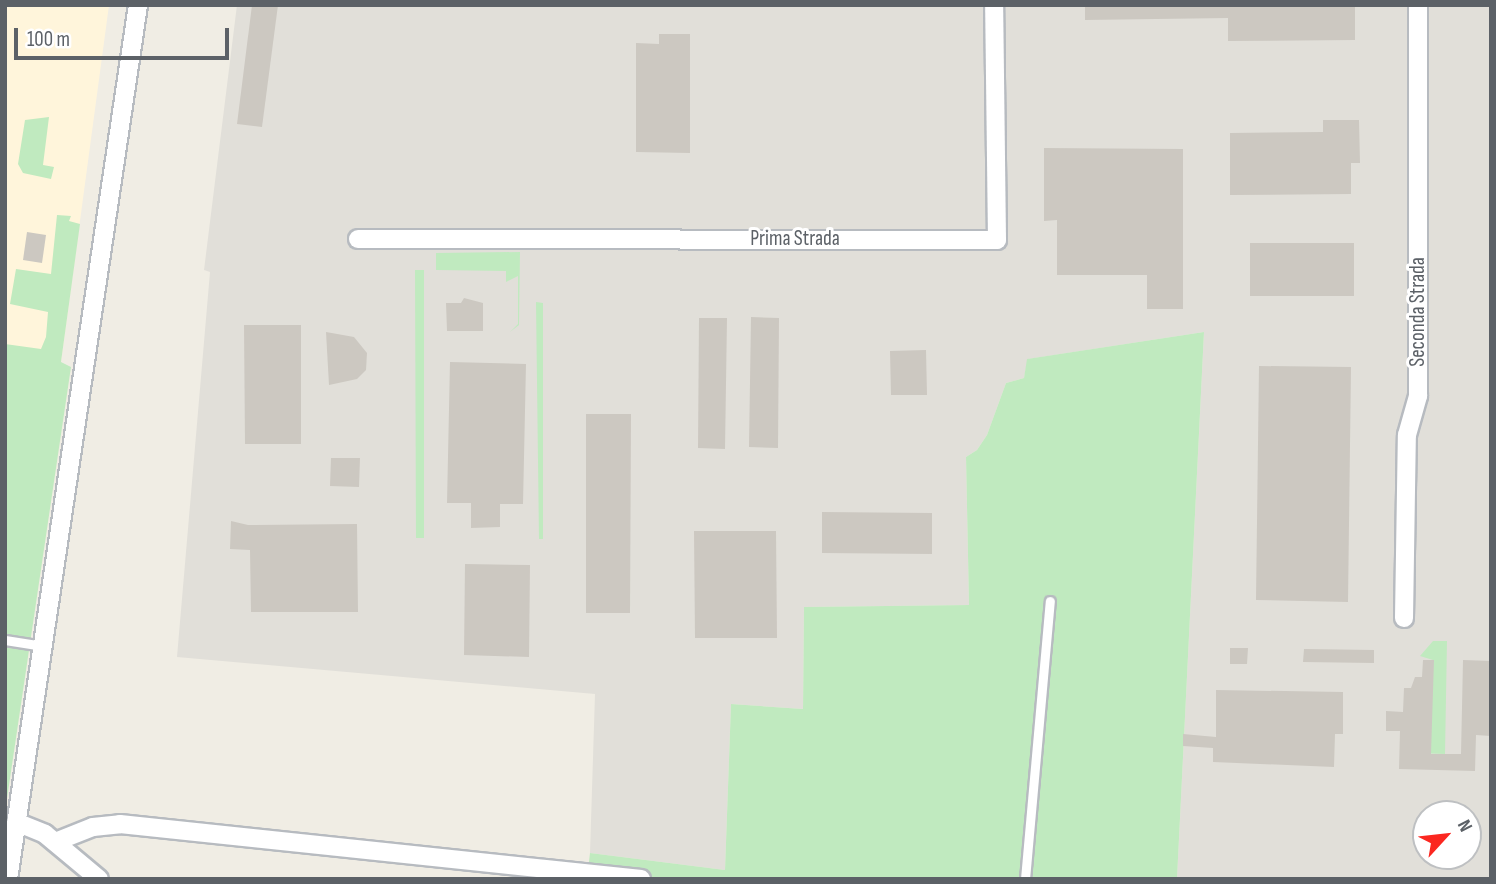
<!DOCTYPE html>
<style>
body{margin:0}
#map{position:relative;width:1496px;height:884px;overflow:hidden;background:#f0ede4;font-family:"Sofia Sans Condensed",sans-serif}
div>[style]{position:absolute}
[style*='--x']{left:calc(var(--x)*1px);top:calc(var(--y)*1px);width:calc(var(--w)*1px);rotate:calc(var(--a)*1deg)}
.commercial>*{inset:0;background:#fff5db}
.industrial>*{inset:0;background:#e1dfd9}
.green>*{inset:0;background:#c0eabf}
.building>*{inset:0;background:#ccc8c1}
.roads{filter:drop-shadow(2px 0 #b7bbc0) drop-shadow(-2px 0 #b7bbc0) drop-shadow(0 2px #b7bbc0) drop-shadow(0 -2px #b7bbc0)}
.lane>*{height:9px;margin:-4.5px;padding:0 4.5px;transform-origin:4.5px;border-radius:4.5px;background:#fff}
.street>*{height:18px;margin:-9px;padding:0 9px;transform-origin:9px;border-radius:9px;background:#fff}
span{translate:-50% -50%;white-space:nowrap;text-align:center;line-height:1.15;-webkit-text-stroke:6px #fff;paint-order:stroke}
.street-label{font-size:21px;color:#5c6167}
.frame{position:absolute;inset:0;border:7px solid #5c6167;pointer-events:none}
.north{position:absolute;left:1412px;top:800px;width:70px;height:70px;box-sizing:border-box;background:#fff;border:2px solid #bec0c2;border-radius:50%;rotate:63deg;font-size:19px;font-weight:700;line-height:28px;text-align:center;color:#5c6167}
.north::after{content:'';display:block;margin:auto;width:24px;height:32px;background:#fb2720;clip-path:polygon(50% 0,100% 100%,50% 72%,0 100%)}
.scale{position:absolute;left:14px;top:28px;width:215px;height:32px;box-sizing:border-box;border:4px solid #5c6167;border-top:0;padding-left:9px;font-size:21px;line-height:24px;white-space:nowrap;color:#5c6167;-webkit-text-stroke:5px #fff;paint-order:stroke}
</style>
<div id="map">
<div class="commercial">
<i style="clip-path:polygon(5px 5px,109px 5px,61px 362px,5px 352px)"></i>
</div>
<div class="industrial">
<i style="clip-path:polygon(evenodd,237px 5px,1491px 5px,1491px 879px,1177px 879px,1204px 332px,1028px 359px,1024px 378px,1006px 383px,987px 435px,977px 450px,966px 457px,969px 605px,804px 607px,803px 709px,731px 704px,725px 870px,590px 853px,595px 694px,177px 657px,210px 272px,204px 270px,237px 5px,1426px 814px,1468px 814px,1468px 856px,1426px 856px,1426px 814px)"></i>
</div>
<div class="green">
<i style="clip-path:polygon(49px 117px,43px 165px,54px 167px,51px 179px,23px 173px,18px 164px,25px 120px)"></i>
<i style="clip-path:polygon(57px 215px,71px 216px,69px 221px,80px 224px,61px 362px,71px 367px,5px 812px,5px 344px,41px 349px,46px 337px,48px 312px,10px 304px,16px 269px,51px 274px)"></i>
<i style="clip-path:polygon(520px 252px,519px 325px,510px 332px,518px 324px,518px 276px,506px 282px,506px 271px,436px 270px,436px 253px)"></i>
<i style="clip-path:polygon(415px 270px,424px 270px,424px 538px,416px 538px)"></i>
<i style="clip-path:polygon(536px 302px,543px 303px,543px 539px,539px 539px)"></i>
<i style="clip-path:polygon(1204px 332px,1177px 879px,587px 879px,590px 853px,725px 870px,731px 704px,803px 709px,804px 607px,969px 605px,966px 457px,977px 450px,987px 435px,1006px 383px,1024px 378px,1027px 359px)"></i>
<i style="clip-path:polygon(1433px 641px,1447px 641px,1445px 754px,1417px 753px,1433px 660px,1420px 656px)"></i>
</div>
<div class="building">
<i style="clip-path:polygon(252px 5px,278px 5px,262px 127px,237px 124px)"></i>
<i style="clip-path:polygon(1085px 5px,1355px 5px,1355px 40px,1228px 41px,1228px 18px,1085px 20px)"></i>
<i style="clip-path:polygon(659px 34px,690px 34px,690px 153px,636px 152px,636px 43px,659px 44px)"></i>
<i style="clip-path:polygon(1323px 120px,1359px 120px,1360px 163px,1351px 163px,1351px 194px,1230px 195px,1230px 133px,1323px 132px)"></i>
<i style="clip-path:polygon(1044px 148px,1183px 149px,1183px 309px,1147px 309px,1147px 275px,1057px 275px,1057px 220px,1044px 221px)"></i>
<i style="clip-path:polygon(27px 232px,46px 235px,42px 263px,23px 260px)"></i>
<i style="clip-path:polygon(1250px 243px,1354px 243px,1354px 296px,1250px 296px)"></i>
<i style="clip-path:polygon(464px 298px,483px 303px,483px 331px,447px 331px,446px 303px,461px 303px)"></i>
<i style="clip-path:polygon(751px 317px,779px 318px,778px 448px,749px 447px)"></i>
<i style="clip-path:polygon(699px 318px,727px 318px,725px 449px,698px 448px)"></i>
<i style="clip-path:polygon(244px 325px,301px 325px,301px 444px,245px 444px)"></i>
<i style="clip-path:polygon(326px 332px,354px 337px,367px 353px,366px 370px,357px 379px,329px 385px)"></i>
<i style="clip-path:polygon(926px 350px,927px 395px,891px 395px,890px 351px)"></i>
<i style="clip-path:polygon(450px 362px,526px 364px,523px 504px,500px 504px,500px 527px,471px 528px,471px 503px,447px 503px)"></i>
<i style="clip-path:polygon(1259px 366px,1351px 367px,1348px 602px,1256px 600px)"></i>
<i style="clip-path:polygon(586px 414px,631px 414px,630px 613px,586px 613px)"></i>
<i style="clip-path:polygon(331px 458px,360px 458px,359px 487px,330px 486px)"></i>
<i style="clip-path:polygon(822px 512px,932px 513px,932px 554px,822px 553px)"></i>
<i style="clip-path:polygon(231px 521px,248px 525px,357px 524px,358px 612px,251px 612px,250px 550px,230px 549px)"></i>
<i style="clip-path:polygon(694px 531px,776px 531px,777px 638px,695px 638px)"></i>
<i style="clip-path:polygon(465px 564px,530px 565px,529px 657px,464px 655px)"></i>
<i style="clip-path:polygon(1230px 648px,1248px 648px,1247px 664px,1230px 664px)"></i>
<i style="clip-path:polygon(1304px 649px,1374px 650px,1374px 663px,1303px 662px)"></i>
<i style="clip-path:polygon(1423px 660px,1434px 660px,1431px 754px,1461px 754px,1463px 660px,1491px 661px,1491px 736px,1476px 735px,1475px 771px,1399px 769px,1400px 731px,1386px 731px,1386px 711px,1403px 712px,1404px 688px,1411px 688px,1415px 677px,1422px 677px)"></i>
<i style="clip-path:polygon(1216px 690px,1343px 692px,1343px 734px,1335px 734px,1334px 767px,1213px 762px,1213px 748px,1183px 746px,1183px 734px,1216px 737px)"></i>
</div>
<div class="roads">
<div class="lane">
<i style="--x:5;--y:640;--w:37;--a:9"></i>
<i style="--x:1025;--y:879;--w:279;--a:-84.9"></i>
</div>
<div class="street">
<i style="--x:358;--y:239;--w:639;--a:0.09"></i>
<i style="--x:997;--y:240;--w:235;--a:-90.7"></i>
<i style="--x:1404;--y:618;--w:183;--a:-89.1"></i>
<i style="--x:1407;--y:435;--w:41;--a:-74.2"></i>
<i style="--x:1418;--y:396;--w:391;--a:-90"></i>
<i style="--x:16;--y:822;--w:31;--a:22"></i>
<i style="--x:45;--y:834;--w:70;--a:39.8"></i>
<i style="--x:55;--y:842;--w:41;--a:-21.5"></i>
<i style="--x:93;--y:827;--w:27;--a:-6"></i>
<i style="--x:120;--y:824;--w:524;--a:6.03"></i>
<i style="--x:8;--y:879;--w:884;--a:-81.54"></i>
</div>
</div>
<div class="street-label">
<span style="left:795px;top:239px">Prima Strada</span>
<span style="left:1418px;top:312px;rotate:-90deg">Seconda Strada</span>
</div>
<div class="frame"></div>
<div class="north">N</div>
<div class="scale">100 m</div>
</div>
